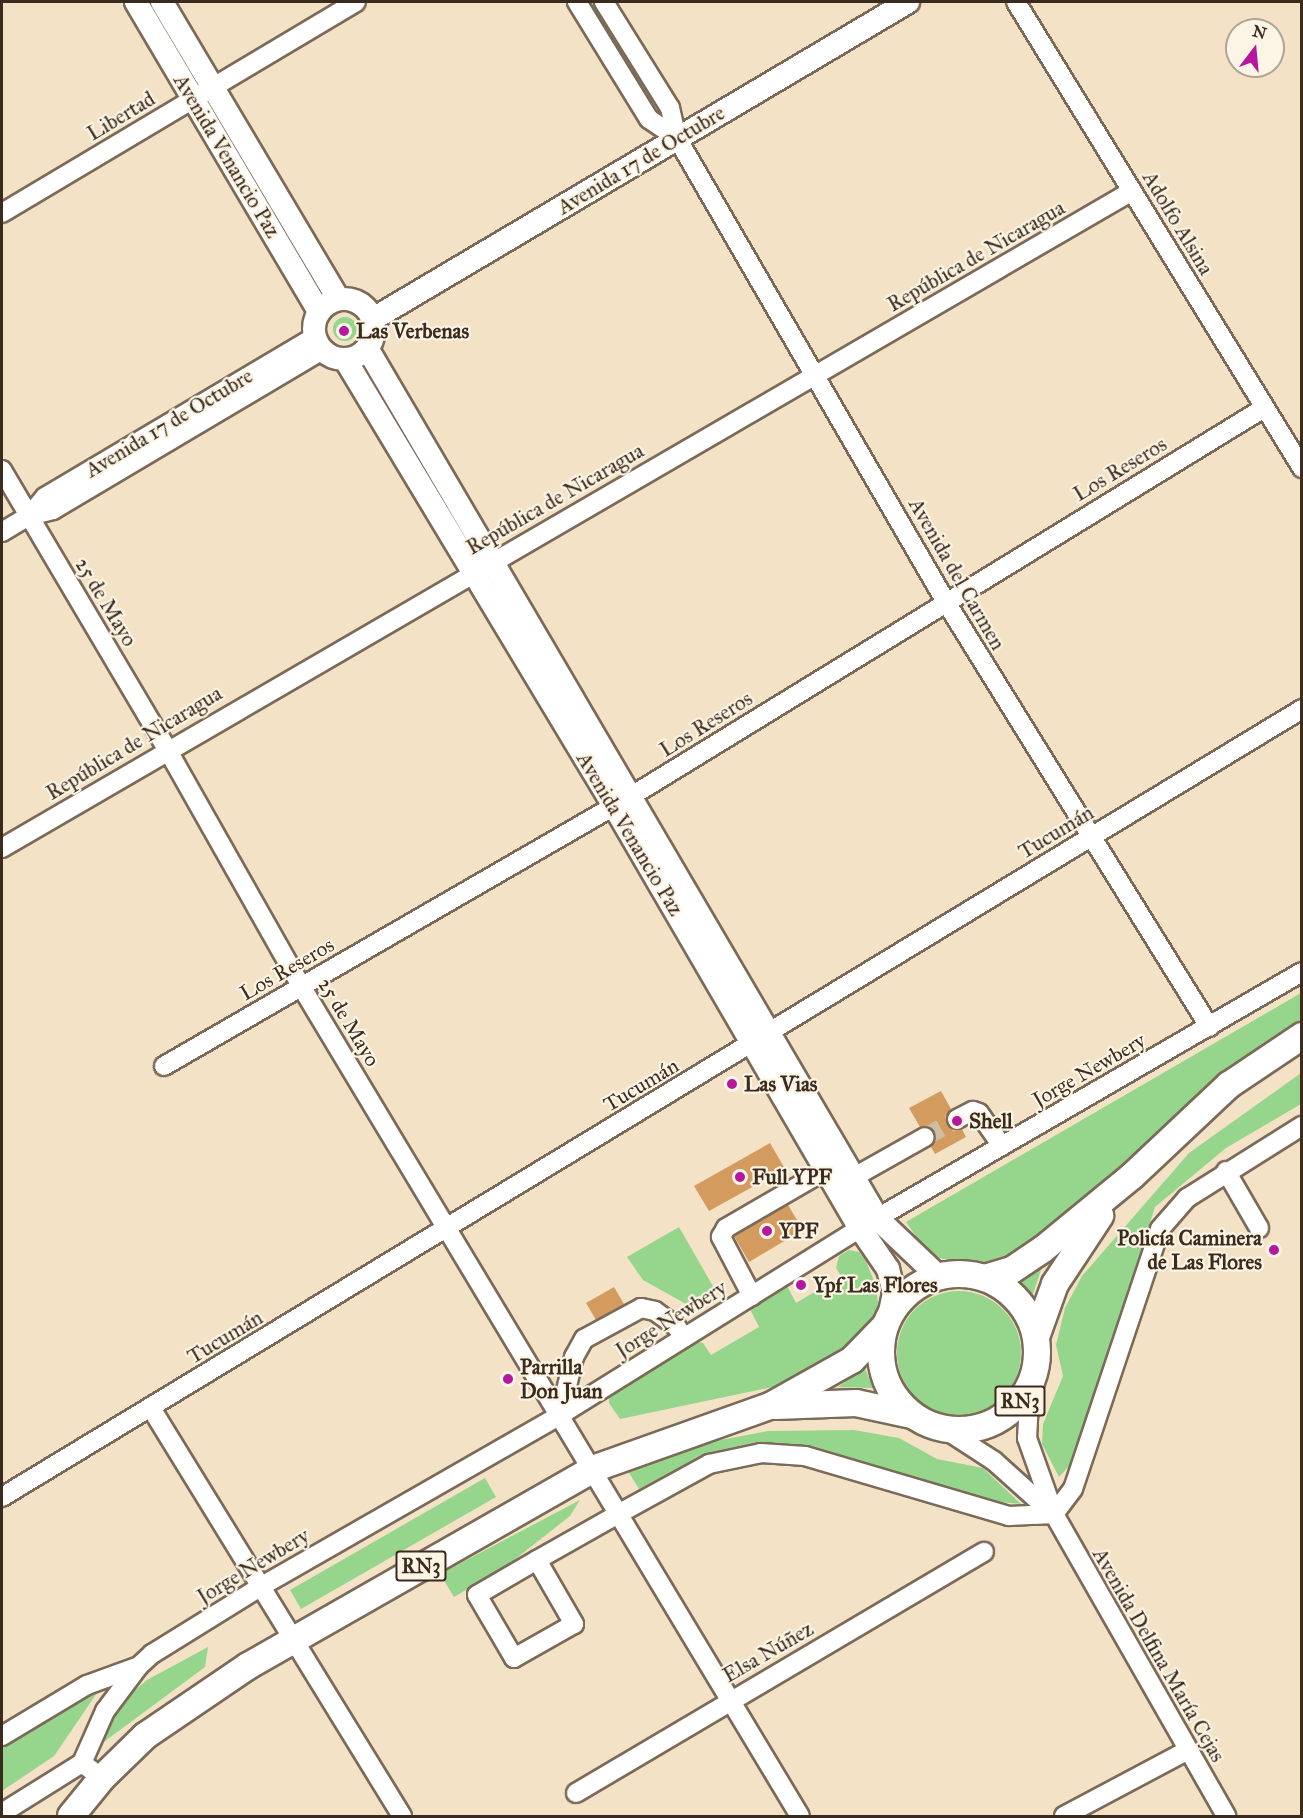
<!DOCTYPE html>
<meta charset="utf-8">
<style>
body{margin:0}
#map{position:relative;width:1303px;height:1818px;overflow:hidden;background:#f3e2c5;font-family:"IM FELL Great Primer",serif}
div>[style]{position:absolute}
[style*='--x']{left:calc(var(--x)*1px);top:calc(var(--y)*1px);width:calc(var(--w)*1px);rotate:calc(var(--a)*1deg)}
.green>*{inset:0;background:#96d58c}
.round{border-radius:50%}
.building>*{inset:0;background:#d49b5f}
.minor-tunnel>*{height:18px;margin-top:-9px;transform-origin:0;background:repeating-linear-gradient(90deg,#cebda4 0 18px,transparent 0 27px)}
.roads{filter:drop-shadow(2px 0 #7b6a58) drop-shadow(-2px 0 #7b6a58) drop-shadow(0 2px #7b6a58) drop-shadow(0 -2px #7b6a58)}
.minor>*{height:18px;margin:-9px;padding:0 9px;transform-origin:9px;border-radius:9px;background:#fff}
.major>*{height:22px;margin:-11px;padding:0 11px;transform-origin:11px;border-radius:11px;background:#fff}
.major>.ring{margin:-11px;padding:0;box-sizing:content-box;background:none;border:22px solid #fff;border-radius:50%}
.highway>*{height:26px;margin:-13px;padding:0 13px;transform-origin:13px;border-radius:13px;background:#fff}
.highway>.ring{margin:-13px;padding:0;box-sizing:content-box;background:none;border:26px solid #fff;border-radius:50%}
.dots>*{width:16px;height:16px;translate:-50% -50%;box-sizing:border-box;border:3px solid #fcf5e5;border-radius:50%}
span{translate:-50% -50%;white-space:nowrap;text-align:center;line-height:1.15;-webkit-text-stroke:4.5px #fcf5e5;paint-order:stroke}
.shield-label span{padding:2px 4px;background:#fcf5e5;border:2px solid;border-radius:4px;-webkit-text-stroke-width:0}
.shield-label{font-size:20px;color:#3b2a1e;font-weight:700}
.street-label{font-size:21px;color:#3b2a1e}
.poi-label{font-size:21px;color:#3b2a1e;font-weight:700}
.left{translate:0 -50%;text-align:left}
.right{translate:-100% -50%;text-align:right}
.frame{position:absolute;inset:0;border:3px solid #3b2a1e;pointer-events:none}
.north{position:absolute;left:1225px;top:18px;width:60px;height:60px;box-sizing:border-box;background:#fcf5e5;border:2px solid #afa495;border-radius:50%;rotate:16deg;font-size:16px;font-weight:700;line-height:24px;text-align:center;color:#3b2a1e}
.north::after{content:'';display:block;margin:auto;width:21px;height:27px;background:#b5179e;clip-path:polygon(50% 0,100% 100%,50% 72%,0 100%)}
</style>
<div id="map">
<div class="green">
<i style="clip-path:polygon(584px 2px,595px 2px,653px 101px,645px 106px)"></i>
<i style="clip-path:polygon(648px 141px,651px 147px,386px 304px,383px 298px)"></i>
<i class="round" style="left:333px;top:317px;width:24px;height:24px"></i>
<i style="clip-path:polygon(1301px 993px,1301px 1025px,1061px 1223px,1001px 1265px,977px 1266px,930px 1256px,906px 1222px)"></i>
<i style="clip-path:polygon(1301px 1073px,1301px 1104px,1226px 1148px,1155px 1207px,1073px 1462px,1059px 1477px,1042px 1444px,1043px 1424px,1063px 1376px,1056px 1345px,1065px 1308px,1082px 1276px,1189px 1153px)"></i>
<i style="clip-path:polygon(679px 1227px,714px 1288px,686px 1304px,643px 1280px,627px 1257px)"></i>
<i style="clip-path:polygon(849px 1250px,859px 1252px,866px 1261px,876px 1286px,878px 1304px,873px 1325px,828px 1364px,777px 1386px,620px 1419px,609px 1403px,609px 1393px,694px 1341px,703px 1343px,711px 1355px,759px 1327px,750px 1309px,787px 1286px,796px 1303px,841px 1276px,836px 1268px,839px 1256px)"></i>
<i style="clip-path:polygon(1043px 1264px,1032px 1297px,1016px 1283px)"></i>
<i class="round" style="left:897px;top:1291px;width:124px;height:124px"></i>
<i style="clip-path:polygon(865px 1368px,873px 1388px,838px 1387px)"></i>
<i style="clip-path:polygon(854px 1430px,899px 1438px,937px 1459px,983px 1468px,1021px 1504px,999px 1502px,807px 1448px,759px 1443px,700px 1456px,639px 1489px,628px 1471px,684px 1447px,768px 1431px)"></i>
<i style="clip-path:polygon(485px 1478px,496px 1497px,301px 1609px,290px 1590px)"></i>
<i style="clip-path:polygon(580px 1500px,570px 1516px,505px 1567px,454px 1597px,440px 1574px)"></i>
<i style="clip-path:polygon(208px 1647px,205px 1667px,97px 1747px,119px 1704px,147px 1680px)"></i>
<i style="clip-path:polygon(99px 1690px,54px 1756px,2px 1791px,2px 1747px)"></i>
</div>
<div class="building">
<i style="clip-path:polygon(941px 1091px,951px 1109px,946px 1118px,947px 1125px,962px 1129px,966px 1137px,935px 1154px,931px 1147px,935px 1132px,930px 1127px,920px 1127px,909px 1108px)"></i>
<i style="clip-path:polygon(770px 1143px,785px 1169px,709px 1211px,694px 1186px)"></i>
<i style="clip-path:polygon(788px 1205px,803px 1230px,749px 1262px,734px 1236px)"></i>
<i style="clip-path:polygon(614px 1287px,624px 1304px,596px 1320px,586px 1303px)"></i>
</div>
<div class="minor-tunnel">
<i style="--x:925;--y:1137;--w:37;--a:-29"></i>
</div>
<div class="roads">
<div class="minor">
<i style="--x:577;--y:2;--w:137;--a:58.4"></i>
<i style="--x:649;--y:119;--w:34;--a:34"></i>
<i style="--x:604;--y:2;--w:125;--a:58.1"></i>
<i style="--x:670;--y:108;--w:31;--a:77"></i>
<i style="--x:677;--y:138;--w:536;--a:59.9"></i>
<i style="--x:946;--y:602;--w:500;--a:58.2"></i>
<i style="--x:1016;--y:2;--w:547;--a:58.46"></i>
<i style="--x:2;--y:213;--w:412;--a:-30.8"></i>
<i style="--x:2;--y:470;--w:324;--a:59.4"></i>
<i style="--x:167;--y:749;--w:272;--a:60.5"></i>
<i style="--x:301;--y:986;--w:968;--a:58.99"></i>
<i style="--x:29;--y:516;--w:25;--a:-50"></i>
<i style="--x:45;--y:497;--w:314;--a:-30.7"></i>
<i style="--x:2;--y:532;--w:31;--a:-31"></i>
<i style="--x:29;--y:516;--w:25;--a:-14"></i>
<i style="--x:53;--y:510;--w:313;--a:-30.7"></i>
<i style="--x:2;--y:848;--w:1307;--a:-30.17"></i>
<i style="--x:164;--y:1066;--w:542;--a:-30.02"></i>
<i style="--x:633;--y:795;--w:740;--a:-31.52"></i>
<i style="--x:957;--y:1119;--w:18;--a:-27"></i>
<i style="--x:973;--y:1111;--w:6;--a:18"></i>
<i style="--x:979;--y:1113;--w:40;--a:55.1"></i>
<i style="--x:1226;--y:1171;--w:66;--a:59.9"></i>
<i style="--x:854;--y:1177;--w:81;--a:-29.4"></i>
<i style="--x:752;--y:1296;--w:67;--a:-117.7"></i>
<i style="--x:721;--y:1237;--w:10;--a:-61"></i>
<i style="--x:726;--y:1228;--w:116;--a:-30.1"></i>
<i style="--x:1030;--y:1386;--w:52;--a:93.3"></i>
<i style="--x:1027;--y:1438;--w:81;--a:70.4"></i>
<i style="--x:1054;--y:1514;--w:348;--a:60.3"></i>
<i style="--x:151;--y:1408;--w:479;--a:58.4"></i>
<i style="--x:560;--y:1415;--w:60;--a:-76.4"></i>
<i style="--x:574;--y:1357;--w:21;--a:-61"></i>
<i style="--x:584;--y:1339;--w:65;--a:-28.5"></i>
<i style="--x:641;--y:1308;--w:14;--a:12"></i>
<i style="--x:655;--y:1311;--w:26;--a:36"></i>
<i style="--x:676;--y:1326;--w:14;--a:56"></i>
<i style="--x:943;--y:1428;--w:61;--a:32.9"></i>
<i style="--x:994;--y:1461;--w:78;--a:41.9"></i>
<i style="--x:2;--y:1497;--w:1520;--a:-31.22"></i>
<i style="--x:537;--y:1560;--w:74;--a:60"></i>
<i style="--x:574;--y:1624;--w:69;--a:150.5"></i>
<i style="--x:514;--y:1658;--w:73;--a:-120.4"></i>
<i style="--x:477;--y:1595;--w:69;--a:-30.3"></i>
<i style="--x:537;--y:1560;--w:95;--a:-29.5"></i>
<i style="--x:620;--y:1513;--w:102;--a:-28.8"></i>
<i style="--x:709;--y:1464;--w:53;--a:-11.9"></i>
<i style="--x:761;--y:1453;--w:44;--a:3.9"></i>
<i style="--x:805;--y:1456;--w:213;--a:16.4"></i>
<i style="--x:1009;--y:1516;--w:45;--a:-2.5"></i>
<i style="--x:1054;--y:1514;--w:31;--a:-53"></i>
<i style="--x:1073;--y:1489;--w:274;--a:-71.5"></i>
<i style="--x:1160;--y:1229;--w:41;--a:-48.9"></i>
<i style="--x:1187;--y:1198;--w:136;--a:-32.1"></i>
<i style="--x:2;--y:1736;--w:99;--a:-31"></i>
<i style="--x:87;--y:1685;--w:55;--a:-20.1"></i>
<i style="--x:139;--y:1666;--w:18;--a:-43"></i>
<i style="--x:152;--y:1654;--w:127;--a:-31.8"></i>
<i style="--x:260;--y:1587;--w:346;--a:-29.8"></i>
<i style="--x:560;--y:1415;--w:354;--a:-31.9"></i>
<i style="--x:860;--y:1228;--w:511;--a:-30.08"></i>
<i style="--x:82;--y:1763;--w:57;--a:-66.1"></i>
<i style="--x:105;--y:1711;--w:55;--a:-53.1"></i>
<i style="--x:576;--y:1793;--w:474;--a:-30.6"></i>
<i style="--x:2;--y:1813;--w:94;--a:-32"></i>
<i style="--x:82;--y:1763;--w:25;--a:37"></i>
<i style="--x:1064;--y:1816;--w:138;--a:-28"></i>
</div>
<div class="major">
<i style="--x:136;--y:2;--w:359;--a:59.4"></i>
<i style="--x:162;--y:2;--w:345;--a:59.3"></i>
<i class="ring" style="left:314px;top:299px;width:38px;height:38px"></i>
<i style="--x:373;--y:319;--w:622;--a:-30.65"></i>
<i style="--x:367;--y:348;--w:1010;--a:59.6"></i>
<i style="--x:878;--y:1219;--w:83;--a:43.5"></i>
<i style="--x:345;--y:359;--w:522;--a:58.96"></i>
<i style="--x:614;--y:806;--w:488;--a:59.8"></i>
<i style="--x:860;--y:1228;--w:50;--a:55.7"></i>
<i style="--x:888;--y:1269;--w:25;--a:76"></i>
<i style="--x:894;--y:1293;--w:24;--a:102"></i>
</div>
<div class="highway">
<i class="ring" style="left:881px;top:1274px;width:130px;height:130px"></i>
<i style="--x:985;--y:1278;--w:28;--a:-17"></i>
<i style="--x:1012;--y:1270;--w:36;--a:-34"></i>
<i style="--x:1042;--y:1250;--w:117;--a:-39.4"></i>
<i style="--x:1132;--y:1176;--w:133;--a:-43.2"></i>
<i style="--x:1229;--y:1085;--w:88;--a:-33.9"></i>
<i style="--x:1036;--y:1337;--w:56;--a:-70.3"></i>
<i style="--x:1055;--y:1284;--w:82;--a:-56.5"></i>
<i style="--x:776;--y:1406;--w:80;--a:-2.1"></i>
<i style="--x:856;--y:1403;--w:57;--a:12.1"></i>
<i style="--x:71;--y:1816;--w:49;--a:-50.8"></i>
<i style="--x:102;--y:1778;--w:60;--a:-44.3"></i>
<i style="--x:145;--y:1736;--w:125;--a:-34.2"></i>
<i style="--x:248;--y:1666;--w:397;--a:-29.7"></i>
<i style="--x:593;--y:1469;--w:188;--a:-19.6"></i>
<i style="--x:770;--y:1406;--w:94;--a:-29.3"></i>
<i style="--x:852;--y:1360;--w:46;--a:-45.9"></i>
</div>
</div>
<div class="dots">
<i style="left:344px;top:331px;background:#b5179e"></i>
<i style="left:732px;top:1084px;background:#b5179e"></i>
<i style="left:957px;top:1121px;background:#b5179e"></i>
<i style="left:740px;top:1177px;background:#b5179e"></i>
<i style="left:767px;top:1231px;background:#b5179e"></i>
<i style="left:1274px;top:1250px;background:#b5179e"></i>
<i style="left:801px;top:1285px;background:#b5179e"></i>
<i style="left:508px;top:1379px;background:#b5179e"></i>
</div>
<div class="shield-label">
<span style="left:1020px;top:1401px">RN3</span>
<span style="left:421px;top:1566px">RN3</span>
</div>
<div class="street-label">
<span style="left:121px;top:116px;rotate:-31deg">Libertad</span>
<span style="left:227px;top:156px;rotate:59deg">Avenida Venancio Paz</span>
<span style="left:641px;top:160px;rotate:-31deg">Avenida 17 de Octubre</span>
<span style="left:1178px;top:223px;rotate:59deg">Adolfo Alsina</span>
<span style="left:976px;top:256px;rotate:-30deg">República de Nicaragua</span>
<span style="left:169px;top:423px;rotate:-31deg">Avenida 17 de Octubre</span>
<span style="left:1120px;top:469px;rotate:-31deg">Los Reseros</span>
<span style="left:555px;top:499px;rotate:-30deg">República de Nicaragua</span>
<span style="left:957px;top:574px;rotate:60deg">Avenida del Carmen</span>
<span style="left:106px;top:602px;rotate:59deg">25 de Mayo</span>
<span style="left:706px;top:724px;rotate:-32deg">Los Reseros</span>
<span style="left:134px;top:743px;rotate:-31deg">República de Nicaragua</span>
<span style="left:1056px;top:832px;rotate:-31deg">Tucumán</span>
<span style="left:630px;top:834px;rotate:59deg">Avenida Venancio Paz</span>
<span style="left:287px;top:969px;rotate:-30deg">Los Reseros</span>
<span style="left:349px;top:1022px;rotate:59deg">25 de Mayo</span>
<span style="left:1089px;top:1070px;rotate:-30deg">Jorge Newbery</span>
<span style="left:641px;top:1085px;rotate:-31deg">Tucumán</span>
<span style="left:671px;top:1319px;rotate:-32deg">Jorge Newbery</span>
<span style="left:225px;top:1337px;rotate:-31deg">Tucumán</span>
<span style="left:253px;top:1566px;rotate:-31deg">Jorge Newbery</span>
<span style="left:768px;top:1652px;rotate:-30deg">Elsa Núñez</span>
<span style="left:1159px;top:1655px;rotate:60deg">Avenida Delfina María Cejas</span>
</div>
<div class="poi-label">
<span class="left" style="left:356px;top:331px">Las Verbenas</span>
<span class="left" style="left:744px;top:1084px">Las Vias</span>
<span class="left" style="left:969px;top:1121px">Shell</span>
<span class="left" style="left:752px;top:1177px">Full YPF</span>
<span class="left" style="left:779px;top:1231px">YPF</span>
<span class="right" style="left:1262px;top:1250px">Policía Caminera<br>de Las Flores</span>
<span class="left" style="left:813px;top:1285px">Ypf Las Flores</span>
<span class="left" style="left:520px;top:1379px">Parrilla<br>Don Juan</span>
</div>
<div class="frame"></div>
<div class="north">N</div>
</div>
